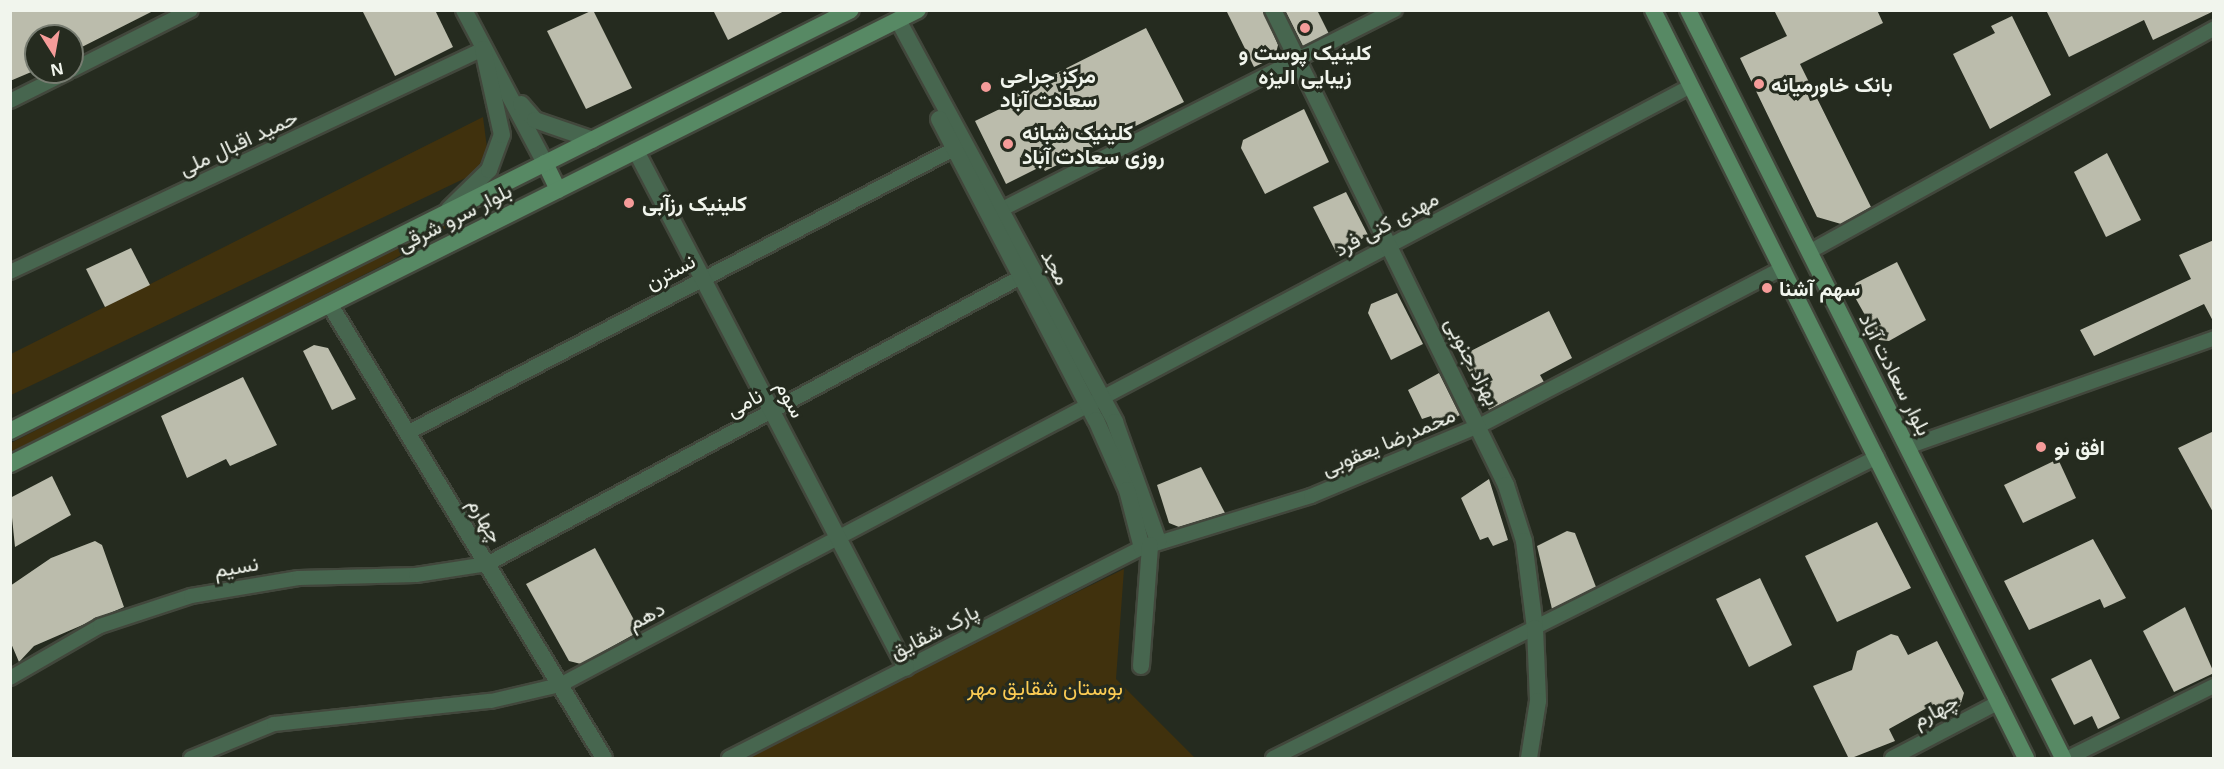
<!DOCTYPE html>
<meta charset="utf-8">
<style>
body{margin:0}
#map{position:relative;width:2224px;height:769px;overflow:hidden;background:#252b1f;font-family:"Noto Sans",Vazirmatn,sans-serif}
div>[style]{position:absolute}
[style*='--x']{left:calc(var(--x)*1px);top:calc(var(--y)*1px);width:calc(var(--w)*1px);rotate:calc(var(--a)*1deg)}
.green>*{inset:0;background:#40310d}
.building>*{inset:0;background:#bbbcac}
.roads{filter:drop-shadow(2px 0 #42473c) drop-shadow(-2px 0 #42473c) drop-shadow(0 2px #42473c) drop-shadow(0 -2px #42473c)}
.minor>*{height:14px;margin:-7px;padding:0 7px;transform-origin:7px;border-radius:7px;background:#47664f}
.tertiary>*{height:16px;margin:-8px;padding:0 8px;transform-origin:8px;border-radius:8px;background:#47664f}
.secondary>*{height:16px;margin:-8px;padding:0 8px;transform-origin:8px;border-radius:8px;background:#578964}
.dots>*{width:16px;height:16px;translate:-50% -50%;box-sizing:border-box;border:3px solid #252b1f;border-radius:50%}
span{translate:-50% -50%;white-space:nowrap;text-align:center;line-height:1.15;-webkit-text-stroke:6px #252b1f;paint-order:stroke}
.poi-label{font-size:21px;color:#f1f5ed;font-weight:700}
.left{translate:0 -50%;text-align:left}
.street-label{font-size:21px;color:#f1f5ed}
.park-label{font-size:21px;color:#fccc54}
.frame{position:absolute;inset:0;border:12px solid #f1f5ed;pointer-events:none}
.north{position:absolute;left:24px;top:24px;width:60px;height:60px;box-sizing:border-box;background:#252b1f;border:2px solid #777c71;border-radius:50%;rotate:169deg;font-size:16px;font-weight:700;line-height:24px;text-align:center;color:#f1f5ed}
.north::after{content:'';display:block;margin:auto;width:21px;height:27px;background:#f59b99;clip-path:polygon(50% 0,100% 100%,50% 72%,0 100%)}
</style>
<div id="map">
<div class="green">
<i style="clip-path:polygon(483px 117px,487px 148px,476px 173px,11px 395px,11px 354px)"></i>
<i style="clip-path:polygon(511px 189px,391px 261px,11px 453px,11px 443px)"></i>
<i style="clip-path:polygon(1124px 569px,1116px 679px,1195px 758px,741px 758px)"></i>
</div>
<div class="building">
<i style="clip-path:polygon(10px 10px,155px 10px,72px 52px,72px 36px,36px 36px,36px 70px,10px 81px)"></i>
<i style="clip-path:polygon(362px 10px,435px 10px,453px 47px,395px 76px)"></i>
<i style="clip-path:polygon(593px 10px,632px 88px,586px 109px,547px 31px)"></i>
<i style="clip-path:polygon(713px 10px,786px 10px,728px 40px)"></i>
<i style="clip-path:polygon(1226px 10px,1263px 10px,1278px 45px,1275px 57px,1254px 67px)"></i>
<i style="clip-path:polygon(1285px 10px,1317px 10px,1329px 34px,1303px 46px)"></i>
<i style="clip-path:polygon(1774px 10px,1877px 10px,1883px 23px,1800px 64px,1871px 207px,1841px 224px,1817px 217px,1740px 58px,1787px 36px)"></i>
<i style="clip-path:polygon(2046px 10px,2214px 10px,2214px 11px,2153px 40px,2144px 20px,2069px 57px)"></i>
<i style="clip-path:polygon(2012px 16px,2051px 95px,1990px 129px,1953px 54px,1995px 33px,1991px 26px)"></i>
<i style="clip-path:polygon(1146px 28px,1184px 102px,1045px 171px,1042px 166px,1006px 184px,975px 121px,1008px 105px,1011px 96px)"></i>
<i style="clip-path:polygon(1304px 109px,1329px 162px,1265px 194px,1241px 148px,1243px 140px)"></i>
<i style="clip-path:polygon(2107px 153px,2141px 220px,2106px 237px,2074px 172px)"></i>
<i style="clip-path:polygon(1346px 192px,1368px 235px,1337px 254px,1313px 207px)"></i>
<i style="clip-path:polygon(2214px 240px,2214px 323px,2204px 304px,2094px 356px,2080px 330px,2191px 279px,2179px 255px)"></i>
<i style="clip-path:polygon(131px 248px,150px 285px,105px 307px,86px 269px)"></i>
<i style="clip-path:polygon(1897px 262px,1926px 320px,1889px 341px,1879px 340px,1852px 292px,1856px 283px)"></i>
<i style="clip-path:polygon(1397px 293px,1423px 344px,1391px 360px,1368px 313px,1371px 304px)"></i>
<i style="clip-path:polygon(1549px 311px,1572px 358px,1540px 375px,1544px 382px,1489px 410px,1461px 356px)"></i>
<i style="clip-path:polygon(314px 345px,328px 348px,356px 399px,332px 410px,303px 351px)"></i>
<i style="clip-path:polygon(1439px 373px,1460px 415px,1437px 428px,1431px 416px,1422px 419px,1408px 390px)"></i>
<i style="clip-path:polygon(243px 377px,277px 445px,230px 466px,226px 459px,187px 478px,161px 416px)"></i>
<i style="clip-path:polygon(2214px 431px,2214px 514px,2178px 448px)"></i>
<i style="clip-path:polygon(2058px 459px,2076px 498px,2023px 523px,2004px 485px)"></i>
<i style="clip-path:polygon(1201px 467px,1225px 513px,1179px 527px,1169px 523px,1157px 485px)"></i>
<i style="clip-path:polygon(52px 476px,71px 515px,15px 547px,10px 498px)"></i>
<i style="clip-path:polygon(1489px 479px,1508px 540px,1493px 546px,1488px 537px,1480px 540px,1461px 498px)"></i>
<i style="clip-path:polygon(1877px 522px,1911px 588px,1837px 622px,1805px 556px)"></i>
<i style="clip-path:polygon(1567px 531px,1575px 533px,1596px 587px,1552px 609px,1537px 546px)"></i>
<i style="clip-path:polygon(2093px 539px,2126px 598px,2104px 608px,2100px 599px,2029px 630px,2004px 581px)"></i>
<i style="clip-path:polygon(95px 541px,102px 545px,124px 607px,34px 646px,19px 662px,10px 641px,10px 586px,51px 558px)"></i>
<i style="clip-path:polygon(595px 548px,640px 631px,581px 664px,569px 661px,526px 584px)"></i>
<i style="clip-path:polygon(1760px 578px,1792px 645px,1749px 667px,1716px 599px)"></i>
<i style="clip-path:polygon(2185px 607px,2214px 673px,2174px 692px,2143px 631px)"></i>
<i style="clip-path:polygon(1891px 634px,1898px 636px,1908px 655px,1937px 641px,1964px 693px,1960px 706px,1945px 714px,1934px 704px,1889px 729px,1895px 741px,1849px 759px,1813px 686px,1852px 670px,1857px 651px)"></i>
<i style="clip-path:polygon(2091px 659px,2120px 718px,2098px 729px,2092px 716px,2074px 725px,2051px 679px)"></i>
</div>
<div class="roads">
<div class="minor">
<i style="--x:72;--y:70;--w:133;--a:-26.8"></i>
<i style="--x:10;--y:101;--w:65;--a:-26.6"></i>
<i style="--x:1000;--y:210;--w:443;--a:-26.9"></i>
<i style="--x:1809;--y:252;--w:463;--a:-28.9"></i>
<i style="--x:10;--y:272;--w:523;--a:-25.24"></i>
<i style="--x:407;--y:433;--w:616;--a:-27.44"></i>
<i style="--x:1907;--y:447;--w:326;--a:-19.5"></i>
<i style="--x:10;--y:678;--w:104;--a:-30"></i>
<i style="--x:100;--y:626;--w:96;--a:-18.2"></i>
<i style="--x:191;--y:596;--w:109;--a:-9.5"></i>
<i style="--x:299;--y:578;--w:117;--a:-1.5"></i>
<i style="--x:416;--y:575;--w:72;--a:-8.8"></i>
<i style="--x:487;--y:564;--w:606;--a:-28.26"></i>
<i style="--x:191;--y:758;--w:90;--a:-22.3"></i>
<i style="--x:274;--y:724;--w:218;--a:-6.1"></i>
<i style="--x:491;--y:701;--w:71;--a:-13.1"></i>
<i style="--x:560;--y:685;--w:1280;--a:-27.91"></i>
<i style="--x:729;--y:758;--w:463;--a:-27"></i>
<i style="--x:1142;--y:548;--w:177;--a:-17.1"></i>
<i style="--x:1311;--y:496;--w:184;--a:-22.7"></i>
<i style="--x:1481;--y:425;--w:339;--a:-27.5"></i>
<i style="--x:1273;--y:758;--w:675;--a:-26.49"></i>
<i style="--x:1892;--y:758;--w:121;--a:-27.6"></i>
<i style="--x:2068;--y:758;--w:163;--a:-26.3"></i>
</div>
<div class="tertiary">
<i style="--x:464;--y:10;--w:173;--a:62.1"></i>
<i style="--x:1273;--y:10;--w:529;--a:63.87"></i>
<i style="--x:1506;--y:485;--w:59;--a:72.2"></i>
<i style="--x:1524;--y:541;--w:88;--a:82.8"></i>
<i style="--x:1535;--y:628;--w:73;--a:87.6"></i>
<i style="--x:1538;--y:701;--w:58;--a:99"></i>
<i style="--x:898;--y:20;--w:457;--a:61.6"></i>
<i style="--x:1115;--y:422;--w:127;--a:70.1"></i>
<i style="--x:521;--y:104;--w:21;--a:49"></i>
<i style="--x:535;--y:120;--w:61;--a:19"></i>
<i style="--x:939;--y:119;--w:339;--a:62.5"></i>
<i style="--x:1096;--y:420;--w:77;--a:66.1"></i>
<i style="--x:1127;--y:490;--w:60;--a:75.5"></i>
<i style="--x:636;--y:151;--w:583;--a:62.42"></i>
<i style="--x:449;--y:209;--w:56;--a:-44.3"></i>
<i style="--x:489;--y:170;--w:37;--a:-70"></i>
<i style="--x:502;--y:135;--w:88;--a:-102.5"></i>
<i style="--x:330;--y:305;--w:529;--a:58.83"></i>
<i style="--x:1141;--y:666;--w:121;--a:-85.7"></i>
</div>
<div class="secondary">
<i style="--x:1653;--y:10;--w:836;--a:63.5"></i>
<i style="--x:1688;--y:10;--w:837;--a:63.37"></i>
<i style="--x:545;--y:163;--w:30;--a:64"></i>
<i style="--x:10;--y:431;--w:940;--a:-26.59"></i>
<i style="--x:10;--y:464;--w:1015;--a:-26.57"></i>
</div>
</div>
<div class="dots">
<i style="left:1305px;top:28px;background:#f59b99"></i>
<i style="left:1759px;top:84px;background:#f59b99"></i>
<i style="left:986px;top:87px;background:#f59b99"></i>
<i style="left:1008px;top:144px;background:#f59b99"></i>
<i style="left:629px;top:203px;background:#f59b99"></i>
<i style="left:1767px;top:288px;background:#f59b99"></i>
<i style="left:2041px;top:447px;background:#f59b99"></i>
</div>
<div class="poi-label">
<span style="left:1305px;top:64px">کلینیک پوست و<br>زیبایی الیزه</span>
<span class="left" style="left:1000px;top:87px">مرکز جراحی<br>سعادت آباد</span>
<span class="left" style="left:1771px;top:84px">بانک خاورمیانه</span>
<span class="left" style="left:1022px;top:144px">کلینیک شبانه<br>روزی سعادت آباد</span>
<span class="left" style="left:642px;top:203px">کلینیک رزآبی</span>
<span class="left" style="left:1779px;top:288px">سهم آشنا</span>
<span class="left" style="left:2054px;top:447px">افق نو</span>
</div>
<div class="street-label">
<span style="left:238px;top:142px;rotate:-25deg">حمید اقبال ملی</span>
<span style="left:454px;top:217px;rotate:-27deg">بلوار سرو شرقی</span>
<span style="left:1386px;top:223px;rotate:-28deg">مهدی کنی فرد</span>
<span style="left:1056px;top:267px;rotate:62deg">مجد</span>
<span style="left:670px;top:271px;rotate:-28deg">نسترن</span>
<span style="left:1473px;top:361px;rotate:63deg">بهزاد جنوبی</span>
<span style="left:1896px;top:374px;rotate:63deg">بلوار سعادت آباد</span>
<span style="left:791px;top:399px;rotate:62deg">سوم</span>
<span style="left:744px;top:402px;rotate:-28deg">نامی</span>
<span style="left:1388px;top:441px;rotate:-23deg">محمدرضا یعقوبی</span>
<span style="left:486px;top:520px;rotate:59deg">چهارم</span>
<span style="left:236px;top:566px;rotate:-10deg">نسیم</span>
<span style="left:646px;top:615px;rotate:-28deg">دهم</span>
<span style="left:934px;top:631px;rotate:-27deg">پارک شقایق</span>
<span style="left:1935px;top:710px;rotate:-28deg">چهارم</span>
</div>
<div class="park-label">
<span style="left:1045px;top:687px">بوستان شقایق مهر</span>
</div>
<div class="frame"></div>
<div class="north">N</div>
</div>
